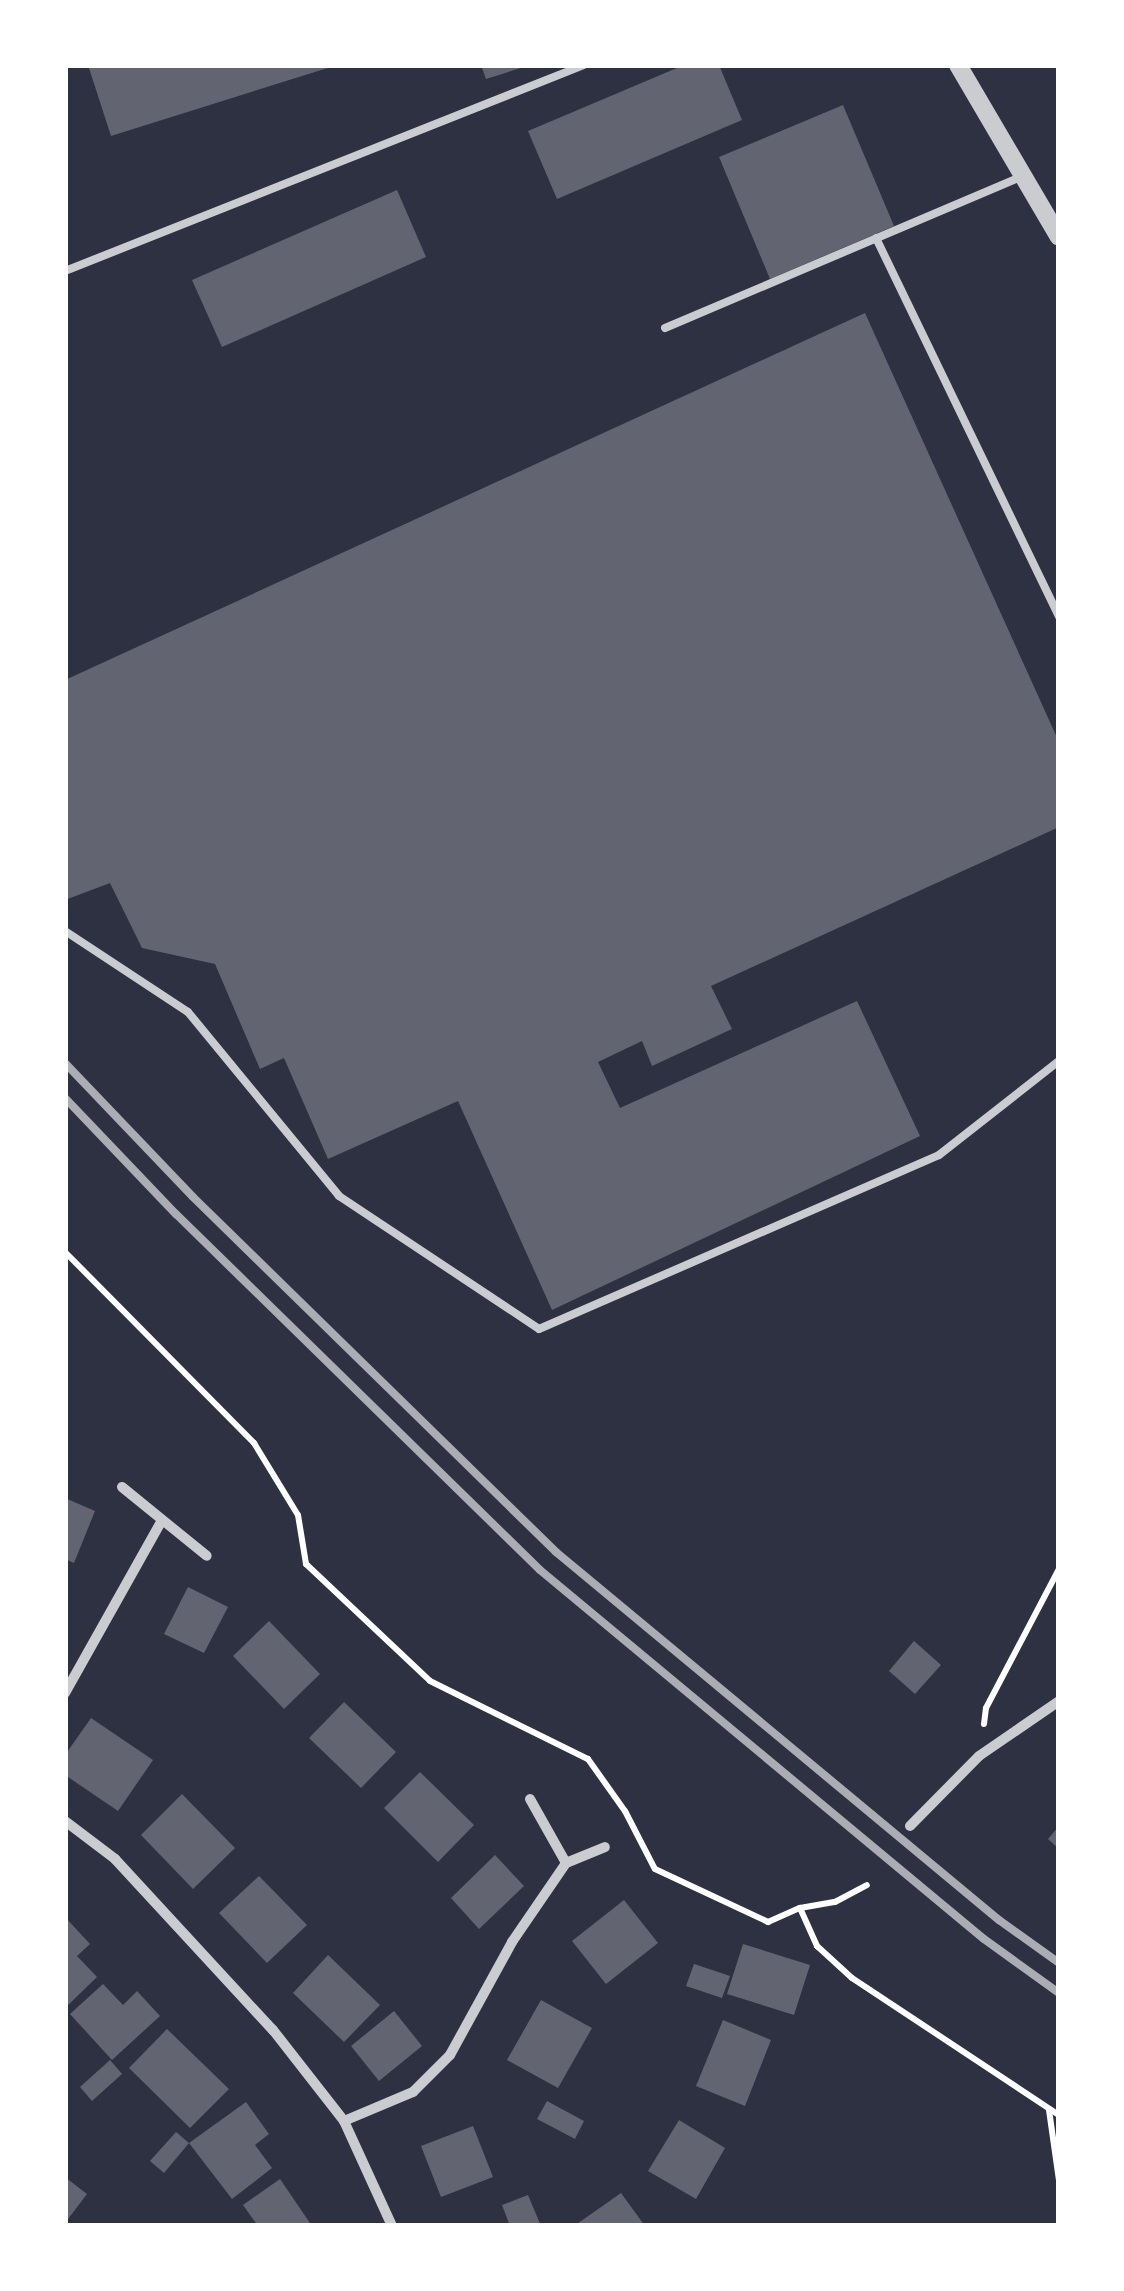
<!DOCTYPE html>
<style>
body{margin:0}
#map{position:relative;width:1124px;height:2291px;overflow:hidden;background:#2d3142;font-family:"PT Sans",sans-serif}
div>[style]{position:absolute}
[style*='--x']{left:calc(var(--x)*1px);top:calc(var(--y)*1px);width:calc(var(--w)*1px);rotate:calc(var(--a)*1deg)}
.building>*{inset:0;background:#626471}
.path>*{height:6px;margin:-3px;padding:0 3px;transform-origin:3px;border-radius:3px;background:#fff}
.service>*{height:8px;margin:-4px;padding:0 4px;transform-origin:4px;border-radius:4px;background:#caccd0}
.minor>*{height:10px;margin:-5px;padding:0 5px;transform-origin:5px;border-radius:5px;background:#caccd0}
.tertiary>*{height:18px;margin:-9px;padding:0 9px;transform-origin:9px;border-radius:9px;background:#caccd0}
.rail>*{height:8px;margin:-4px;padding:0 4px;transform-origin:4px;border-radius:4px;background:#abadb3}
span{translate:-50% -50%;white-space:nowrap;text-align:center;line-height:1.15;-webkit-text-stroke:10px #fff;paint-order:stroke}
.frame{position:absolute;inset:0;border:68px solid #fff;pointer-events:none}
</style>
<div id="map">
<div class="building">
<i style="clip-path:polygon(88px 65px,333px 65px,334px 66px,111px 136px)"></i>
<i style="clip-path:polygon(481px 65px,527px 65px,527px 66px,486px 79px)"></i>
<i style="clip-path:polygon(684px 65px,719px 65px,742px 120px,557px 199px,528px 131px)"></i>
<i style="clip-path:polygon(843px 105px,894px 226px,770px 279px,719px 157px)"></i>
<i style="clip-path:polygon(397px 190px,426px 257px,222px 347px,192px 280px)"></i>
<i style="clip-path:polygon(865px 313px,1059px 742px,1059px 827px,711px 986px,732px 1029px,652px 1066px,642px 1041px,598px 1062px,620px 1108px,857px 1001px,920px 1136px,552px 1310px,458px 1101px,328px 1159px,284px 1058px,260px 1069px,215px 964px,142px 948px,110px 883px,65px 900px,65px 680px)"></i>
<i style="clip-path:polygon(65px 1498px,95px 1511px,74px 1563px,65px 1559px)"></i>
<i style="clip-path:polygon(188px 1587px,228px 1607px,204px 1653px,164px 1634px)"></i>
<i style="clip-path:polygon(269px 1621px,320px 1674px,284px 1709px,233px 1656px)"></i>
<i style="clip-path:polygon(914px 1641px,941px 1665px,915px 1694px,889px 1671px)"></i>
<i style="clip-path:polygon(344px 1702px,396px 1752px,361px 1788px,309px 1738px)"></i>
<i style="clip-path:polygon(91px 1718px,153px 1760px,118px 1811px,65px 1775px,65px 1755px)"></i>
<i style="clip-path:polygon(420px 1772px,474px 1825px,438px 1862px,384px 1808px)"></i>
<i style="clip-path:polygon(182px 1794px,235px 1848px,193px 1889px,141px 1835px)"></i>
<i style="clip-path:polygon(1059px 1826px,1059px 1849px,1048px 1839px)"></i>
<i style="clip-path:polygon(495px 1855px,524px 1886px,479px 1929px,451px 1898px)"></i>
<i style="clip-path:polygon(259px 1876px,307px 1925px,267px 1963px,219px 1913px)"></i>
<i style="clip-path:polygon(624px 1900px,658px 1943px,606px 1984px,572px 1941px)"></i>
<i style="clip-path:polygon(65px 1917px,90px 1944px,77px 1956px,97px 1977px,65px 2008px)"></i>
<i style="clip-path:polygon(743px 1944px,810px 1965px,794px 2015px,727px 1994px)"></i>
<i style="clip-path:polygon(328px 1955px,380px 2005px,344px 2042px,293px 1993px)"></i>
<i style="clip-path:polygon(694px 1964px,730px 1976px,722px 1998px,686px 1986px)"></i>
<i style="clip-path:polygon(103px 1984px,123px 2005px,137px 1991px,160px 2016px,112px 2060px,70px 2014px)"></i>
<i style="clip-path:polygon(541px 2000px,592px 2028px,558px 2088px,507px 2060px)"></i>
<i style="clip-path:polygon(394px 2011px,422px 2046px,379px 2081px,351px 2046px)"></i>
<i style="clip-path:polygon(723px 2020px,771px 2040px,745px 2106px,696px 2086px)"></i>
<i style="clip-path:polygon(167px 2029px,229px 2089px,190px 2128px,129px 2068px)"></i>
<i style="clip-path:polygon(110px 2060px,122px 2074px,92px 2101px,80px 2087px)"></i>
<i style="clip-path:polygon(547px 2101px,584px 2121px,575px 2139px,537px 2119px)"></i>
<i style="clip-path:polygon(246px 2102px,269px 2134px,255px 2145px,272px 2168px,232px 2199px,189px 2143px)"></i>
<i style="clip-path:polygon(679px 2120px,725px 2148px,696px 2199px,648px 2171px)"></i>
<i style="clip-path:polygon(473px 2126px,493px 2177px,441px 2197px,421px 2146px)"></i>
<i style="clip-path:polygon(176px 2132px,189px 2143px,164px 2173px,150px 2161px)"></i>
<i style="clip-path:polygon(65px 2177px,87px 2194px,65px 2223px)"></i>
<i style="clip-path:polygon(280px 2179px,312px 2226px,258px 2226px,243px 2205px)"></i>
<i style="clip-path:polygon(621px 2193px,645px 2226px,574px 2226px)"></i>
<i style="clip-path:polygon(528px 2195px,541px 2226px,510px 2226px,502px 2205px)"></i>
</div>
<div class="path">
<i style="--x:65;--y:1252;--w:269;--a:45.3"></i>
<i style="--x:254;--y:1443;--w:84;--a:58.6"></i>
<i style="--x:298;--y:1515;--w:50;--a:80.7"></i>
<i style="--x:306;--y:1564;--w:170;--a:43.3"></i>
<i style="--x:430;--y:1681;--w:176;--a:26.3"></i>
<i style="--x:588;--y:1759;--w:64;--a:54.6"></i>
<i style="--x:625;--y:1811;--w:65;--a:62.7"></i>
<i style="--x:655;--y:1869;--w:125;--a:25.1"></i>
<i style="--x:768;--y:1922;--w:35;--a:-24"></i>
<i style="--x:800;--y:1908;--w:36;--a:-10"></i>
<i style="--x:835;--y:1902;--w:36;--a:-28"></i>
<i style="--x:984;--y:1724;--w:16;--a:-83"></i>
<i style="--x:986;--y:1708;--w:157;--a:-62.3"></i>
<i style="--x:800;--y:1908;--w:42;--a:65.9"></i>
<i style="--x:817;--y:1946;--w:47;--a:42.4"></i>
<i style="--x:852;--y:1978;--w:248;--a:33.5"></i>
<i style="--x:1049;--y:2110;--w:71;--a:81.9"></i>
</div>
<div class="service">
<i style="--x:876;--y:238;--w:421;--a:64.2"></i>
<i style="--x:65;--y:271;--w:558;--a:-21.65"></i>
<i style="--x:665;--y:328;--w:387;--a:-23"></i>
<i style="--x:65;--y:931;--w:147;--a:33.4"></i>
<i style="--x:188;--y:1012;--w:238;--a:50.6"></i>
<i style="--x:339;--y:1196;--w:240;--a:33.6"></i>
<i style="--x:539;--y:1329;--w:436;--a:-23.5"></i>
<i style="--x:939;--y:1155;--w:152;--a:-38.1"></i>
</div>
<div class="minor">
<i style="--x:122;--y:1487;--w:109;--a:39.1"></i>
<i style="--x:65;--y:1693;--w:198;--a:-60.7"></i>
<i style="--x:530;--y:1799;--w:73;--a:60.6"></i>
<i style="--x:65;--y:1821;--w:63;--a:37.2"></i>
<i style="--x:115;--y:1859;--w:233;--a:47.3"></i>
<i style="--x:273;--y:2030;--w:115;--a:52"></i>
<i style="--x:344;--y:2121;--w:115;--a:65.4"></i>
<i style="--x:910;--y:1826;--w:98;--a:-45.4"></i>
<i style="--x:979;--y:1756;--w:97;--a:-34.5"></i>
<i style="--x:344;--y:2121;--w:75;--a:-22.8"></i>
<i style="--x:413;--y:2092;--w:52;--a:-45"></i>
<i style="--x:450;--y:2055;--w:129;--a:-61.2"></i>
<i style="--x:512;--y:1942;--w:96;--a:-55.6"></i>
<i style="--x:566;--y:1863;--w:42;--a:-22.3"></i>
</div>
<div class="tertiary">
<i style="--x:958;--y:65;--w:199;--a:59.6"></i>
</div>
<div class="rail">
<i style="--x:65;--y:1063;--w:185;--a:46.3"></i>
<i style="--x:193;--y:1197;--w:508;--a:44.36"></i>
<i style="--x:556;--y:1552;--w:576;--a:39.72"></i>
<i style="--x:999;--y:1920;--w:74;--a:35.6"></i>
<i style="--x:65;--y:1098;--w:161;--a:46.3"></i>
<i style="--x:176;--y:1214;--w:509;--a:44.36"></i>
<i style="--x:540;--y:1570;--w:577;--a:39.73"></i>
<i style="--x:984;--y:1939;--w:92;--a:35.8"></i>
</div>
<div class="frame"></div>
</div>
